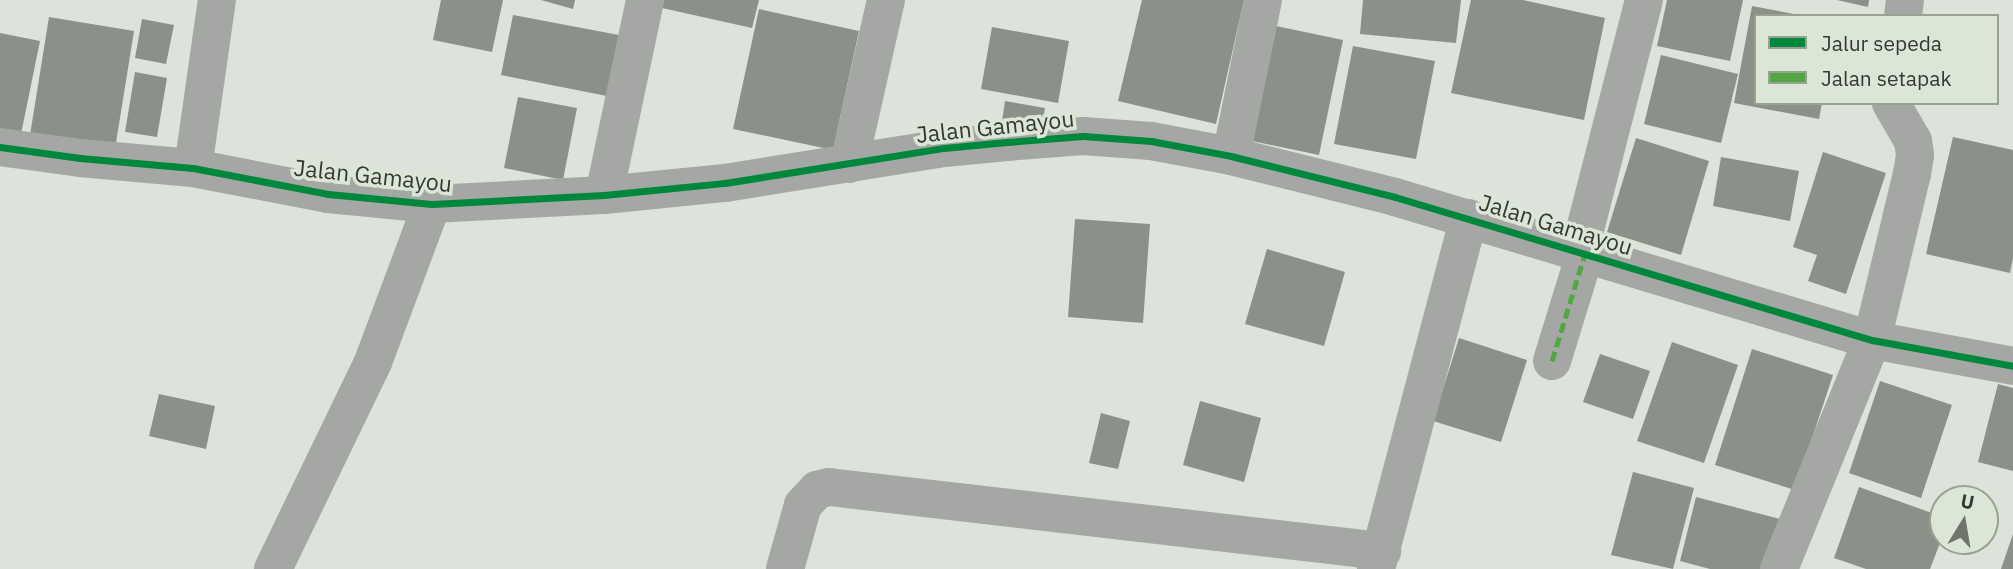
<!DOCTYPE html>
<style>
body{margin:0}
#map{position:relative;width:2013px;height:569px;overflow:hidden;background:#dde2da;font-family:"IBM Plex Sans",sans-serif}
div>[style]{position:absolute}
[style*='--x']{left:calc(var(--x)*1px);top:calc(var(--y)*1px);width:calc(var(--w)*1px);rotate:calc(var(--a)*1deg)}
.building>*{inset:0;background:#8b9188}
.minor>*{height:38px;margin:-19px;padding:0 19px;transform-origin:19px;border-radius:19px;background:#a5a7a4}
.quiet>*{height:5px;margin-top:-2.5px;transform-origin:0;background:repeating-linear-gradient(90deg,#53a644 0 10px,transparent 0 15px)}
.cycleway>*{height:7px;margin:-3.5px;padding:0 3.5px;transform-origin:3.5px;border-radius:3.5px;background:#00873e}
span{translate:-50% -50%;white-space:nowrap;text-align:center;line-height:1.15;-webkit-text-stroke:7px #dce6d6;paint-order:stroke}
.street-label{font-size:23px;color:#353933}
.legend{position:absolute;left:1754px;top:14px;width:245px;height:91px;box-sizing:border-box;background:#dce6d6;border:2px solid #99a195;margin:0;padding:9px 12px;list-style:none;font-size:21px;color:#353933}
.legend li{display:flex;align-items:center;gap:14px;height:35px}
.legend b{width:35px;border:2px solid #99a195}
.north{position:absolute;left:1929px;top:485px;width:70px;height:70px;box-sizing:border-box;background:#dce6d6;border:2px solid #99a195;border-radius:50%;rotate:11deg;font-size:19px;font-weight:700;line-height:28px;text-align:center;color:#353933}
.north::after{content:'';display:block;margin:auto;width:24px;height:32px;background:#70746d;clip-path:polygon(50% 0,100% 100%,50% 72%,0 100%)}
</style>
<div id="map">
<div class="building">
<i style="clip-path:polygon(441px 0,503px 0,492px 52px,433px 40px)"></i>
<i style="clip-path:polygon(541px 0,575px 0,573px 9px)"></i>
<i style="clip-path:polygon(655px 0,759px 0,752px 28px,653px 6px)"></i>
<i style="clip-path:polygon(1142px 0,1244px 0,1216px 124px,1118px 101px)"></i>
<i style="clip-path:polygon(1363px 0,1461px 0,1456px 43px,1360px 34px)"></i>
<i style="clip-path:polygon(1471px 0,1523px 0,1605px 18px,1584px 120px,1451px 93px)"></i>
<i style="clip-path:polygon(1667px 0,1743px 0,1730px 61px,1657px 46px)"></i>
<i style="clip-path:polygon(1837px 0,1869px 0,1868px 7px)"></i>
<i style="clip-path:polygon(1752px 6px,1794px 14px,1756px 16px,1756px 103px,1822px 103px,1819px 119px,1734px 103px)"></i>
<i style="clip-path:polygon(759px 9px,859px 31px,833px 150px,733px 129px)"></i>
<i style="clip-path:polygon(513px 15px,619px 35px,607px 96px,501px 75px)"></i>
<i style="clip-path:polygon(49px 17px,134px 31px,115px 149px,30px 135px)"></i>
<i style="clip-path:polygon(142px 19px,174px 25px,166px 64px,135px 58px)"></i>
<i style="clip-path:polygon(1262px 23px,1343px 40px,1319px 155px,1238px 138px)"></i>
<i style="clip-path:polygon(992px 27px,1069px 41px,1058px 103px,981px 89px)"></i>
<i style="clip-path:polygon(0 33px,40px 41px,20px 139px,0 135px)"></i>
<i style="clip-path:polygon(1353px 46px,1435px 61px,1416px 159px,1334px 144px)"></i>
<i style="clip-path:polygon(1661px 55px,1738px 74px,1721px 143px,1644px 124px)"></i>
<i style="clip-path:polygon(135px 72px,167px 78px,157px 137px,125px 132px)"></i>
<i style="clip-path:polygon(518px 97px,577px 108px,563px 180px,504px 168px)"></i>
<i style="clip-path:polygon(1005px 101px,1045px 108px,1040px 134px,1001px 128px)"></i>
<i style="clip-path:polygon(1953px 137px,2013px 150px,2013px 258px,2010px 273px,1926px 254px)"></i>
<i style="clip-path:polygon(1636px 138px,1709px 161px,1681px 255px,1607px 232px)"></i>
<i style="clip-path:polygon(1823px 152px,1886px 173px,1846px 294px,1808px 281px,1817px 255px,1793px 247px)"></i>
<i style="clip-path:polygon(1721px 157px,1799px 171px,1790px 221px,1713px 206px)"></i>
<i style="clip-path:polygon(1075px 219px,1150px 224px,1143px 323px,1068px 317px)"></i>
<i style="clip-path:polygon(1267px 249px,1345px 272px,1324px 346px,1245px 324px)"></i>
<i style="clip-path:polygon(1459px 338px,1527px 360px,1501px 442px,1433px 421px)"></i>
<i style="clip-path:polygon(1672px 342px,1738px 365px,1704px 463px,1637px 441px)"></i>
<i style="clip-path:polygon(1752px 349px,1833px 375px,1795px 490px,1715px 465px)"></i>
<i style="clip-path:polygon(1600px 354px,1650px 371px,1633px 419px,1583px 402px)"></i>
<i style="clip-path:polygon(1880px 381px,1952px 405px,1921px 498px,1849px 473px)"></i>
<i style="clip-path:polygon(1998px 384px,2013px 388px,2013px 471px,1978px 462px)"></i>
<i style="clip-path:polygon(159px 394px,215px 406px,206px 449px,149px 436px)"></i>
<i style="clip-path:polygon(1200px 401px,1261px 418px,1244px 482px,1183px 465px)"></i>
<i style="clip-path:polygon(1101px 413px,1130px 421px,1118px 469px,1089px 463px)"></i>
<i style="clip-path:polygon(1633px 472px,1694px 488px,1673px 569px,1611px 555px)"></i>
<i style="clip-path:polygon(1859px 487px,1943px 517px,1943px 535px,1930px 569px,1866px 569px,1834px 558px)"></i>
<i style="clip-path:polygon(1696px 497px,1784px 520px,1771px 569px,1710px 569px,1680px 561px)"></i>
<i style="clip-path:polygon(2013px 534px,2013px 569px,2001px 569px)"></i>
</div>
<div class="minor">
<i style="--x:1903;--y:16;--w:16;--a:-83"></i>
<i style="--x:0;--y:147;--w:81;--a:7.8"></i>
<i style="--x:80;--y:158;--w:113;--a:5.1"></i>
<i style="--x:193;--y:168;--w:137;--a:10.9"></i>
<i style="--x:328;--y:194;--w:104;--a:5.5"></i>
<i style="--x:432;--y:204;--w:172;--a:-3"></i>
<i style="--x:604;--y:195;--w:122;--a:-5.7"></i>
<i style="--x:725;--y:183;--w:222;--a:-9.1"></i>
<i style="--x:944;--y:148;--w:63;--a:-5.4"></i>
<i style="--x:1007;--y:142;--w:76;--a:-4.5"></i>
<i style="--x:1083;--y:136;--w:68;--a:4.2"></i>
<i style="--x:1151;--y:141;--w:81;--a:10.6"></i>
<i style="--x:1231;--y:156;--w:169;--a:14"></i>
<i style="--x:1395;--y:197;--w:498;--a:16.7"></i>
<i style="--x:1872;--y:340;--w:143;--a:10.4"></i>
<i style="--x:1231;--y:156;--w:159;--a:-78.4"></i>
<i style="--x:849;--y:164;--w:168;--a:-77.3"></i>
<i style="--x:193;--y:168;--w:170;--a:-81.9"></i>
<i style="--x:604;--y:195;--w:199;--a:-78.1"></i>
<i style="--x:1579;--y:253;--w:261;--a:-75.6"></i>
<i style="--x:1552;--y:361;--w:112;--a:-72.9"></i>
<i style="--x:273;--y:569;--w:230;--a:-64.2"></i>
<i style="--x:373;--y:362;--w:169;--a:-69.5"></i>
<i style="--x:785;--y:569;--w:66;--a:-74.3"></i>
<i style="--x:803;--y:505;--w:21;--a:-47"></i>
<i style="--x:817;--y:490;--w:12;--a:-14"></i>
<i style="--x:829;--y:487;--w:557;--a:6.6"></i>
<i style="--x:1376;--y:569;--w:363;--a:-75.2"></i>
<i style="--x:1779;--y:569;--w:247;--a:-67.9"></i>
<i style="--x:1872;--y:340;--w:171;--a:-76.5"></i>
<i style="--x:1912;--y:174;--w:19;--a:-81"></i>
<i style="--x:1915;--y:155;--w:14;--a:-98"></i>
<i style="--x:1913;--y:141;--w:44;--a:-120.1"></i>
</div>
<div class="quiet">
<i style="--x:1552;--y:361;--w:112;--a:-72.9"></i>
</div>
<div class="cycleway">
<i style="--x:0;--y:147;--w:81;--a:7.8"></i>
<i style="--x:80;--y:158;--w:113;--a:5.1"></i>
<i style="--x:193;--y:168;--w:137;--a:10.9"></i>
<i style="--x:328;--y:194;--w:104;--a:5.5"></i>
<i style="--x:432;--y:204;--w:172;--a:-3"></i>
<i style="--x:604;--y:195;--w:122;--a:-5.7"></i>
<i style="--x:725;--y:183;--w:222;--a:-9.1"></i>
<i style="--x:944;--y:148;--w:63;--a:-5.4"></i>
<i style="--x:1007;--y:142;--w:76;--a:-4.5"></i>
<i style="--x:1083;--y:136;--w:68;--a:4.2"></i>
<i style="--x:1151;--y:141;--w:81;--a:10.6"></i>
<i style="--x:1231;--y:156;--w:169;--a:14"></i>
<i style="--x:1395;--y:197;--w:498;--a:16.7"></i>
<i style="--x:1872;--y:340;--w:143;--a:10.4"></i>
</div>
<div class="street-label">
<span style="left:995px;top:126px;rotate:-6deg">Jalan Gamayou</span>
<span style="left:373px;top:175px;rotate:6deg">Jalan Gamayou</span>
<span style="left:1556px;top:224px;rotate:17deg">Jalan Gamayou</span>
</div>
<ul class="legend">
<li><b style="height:9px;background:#00873e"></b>Jalur sepeda</li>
<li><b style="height:9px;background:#53a644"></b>Jalan setapak</li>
</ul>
<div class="north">U</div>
</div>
